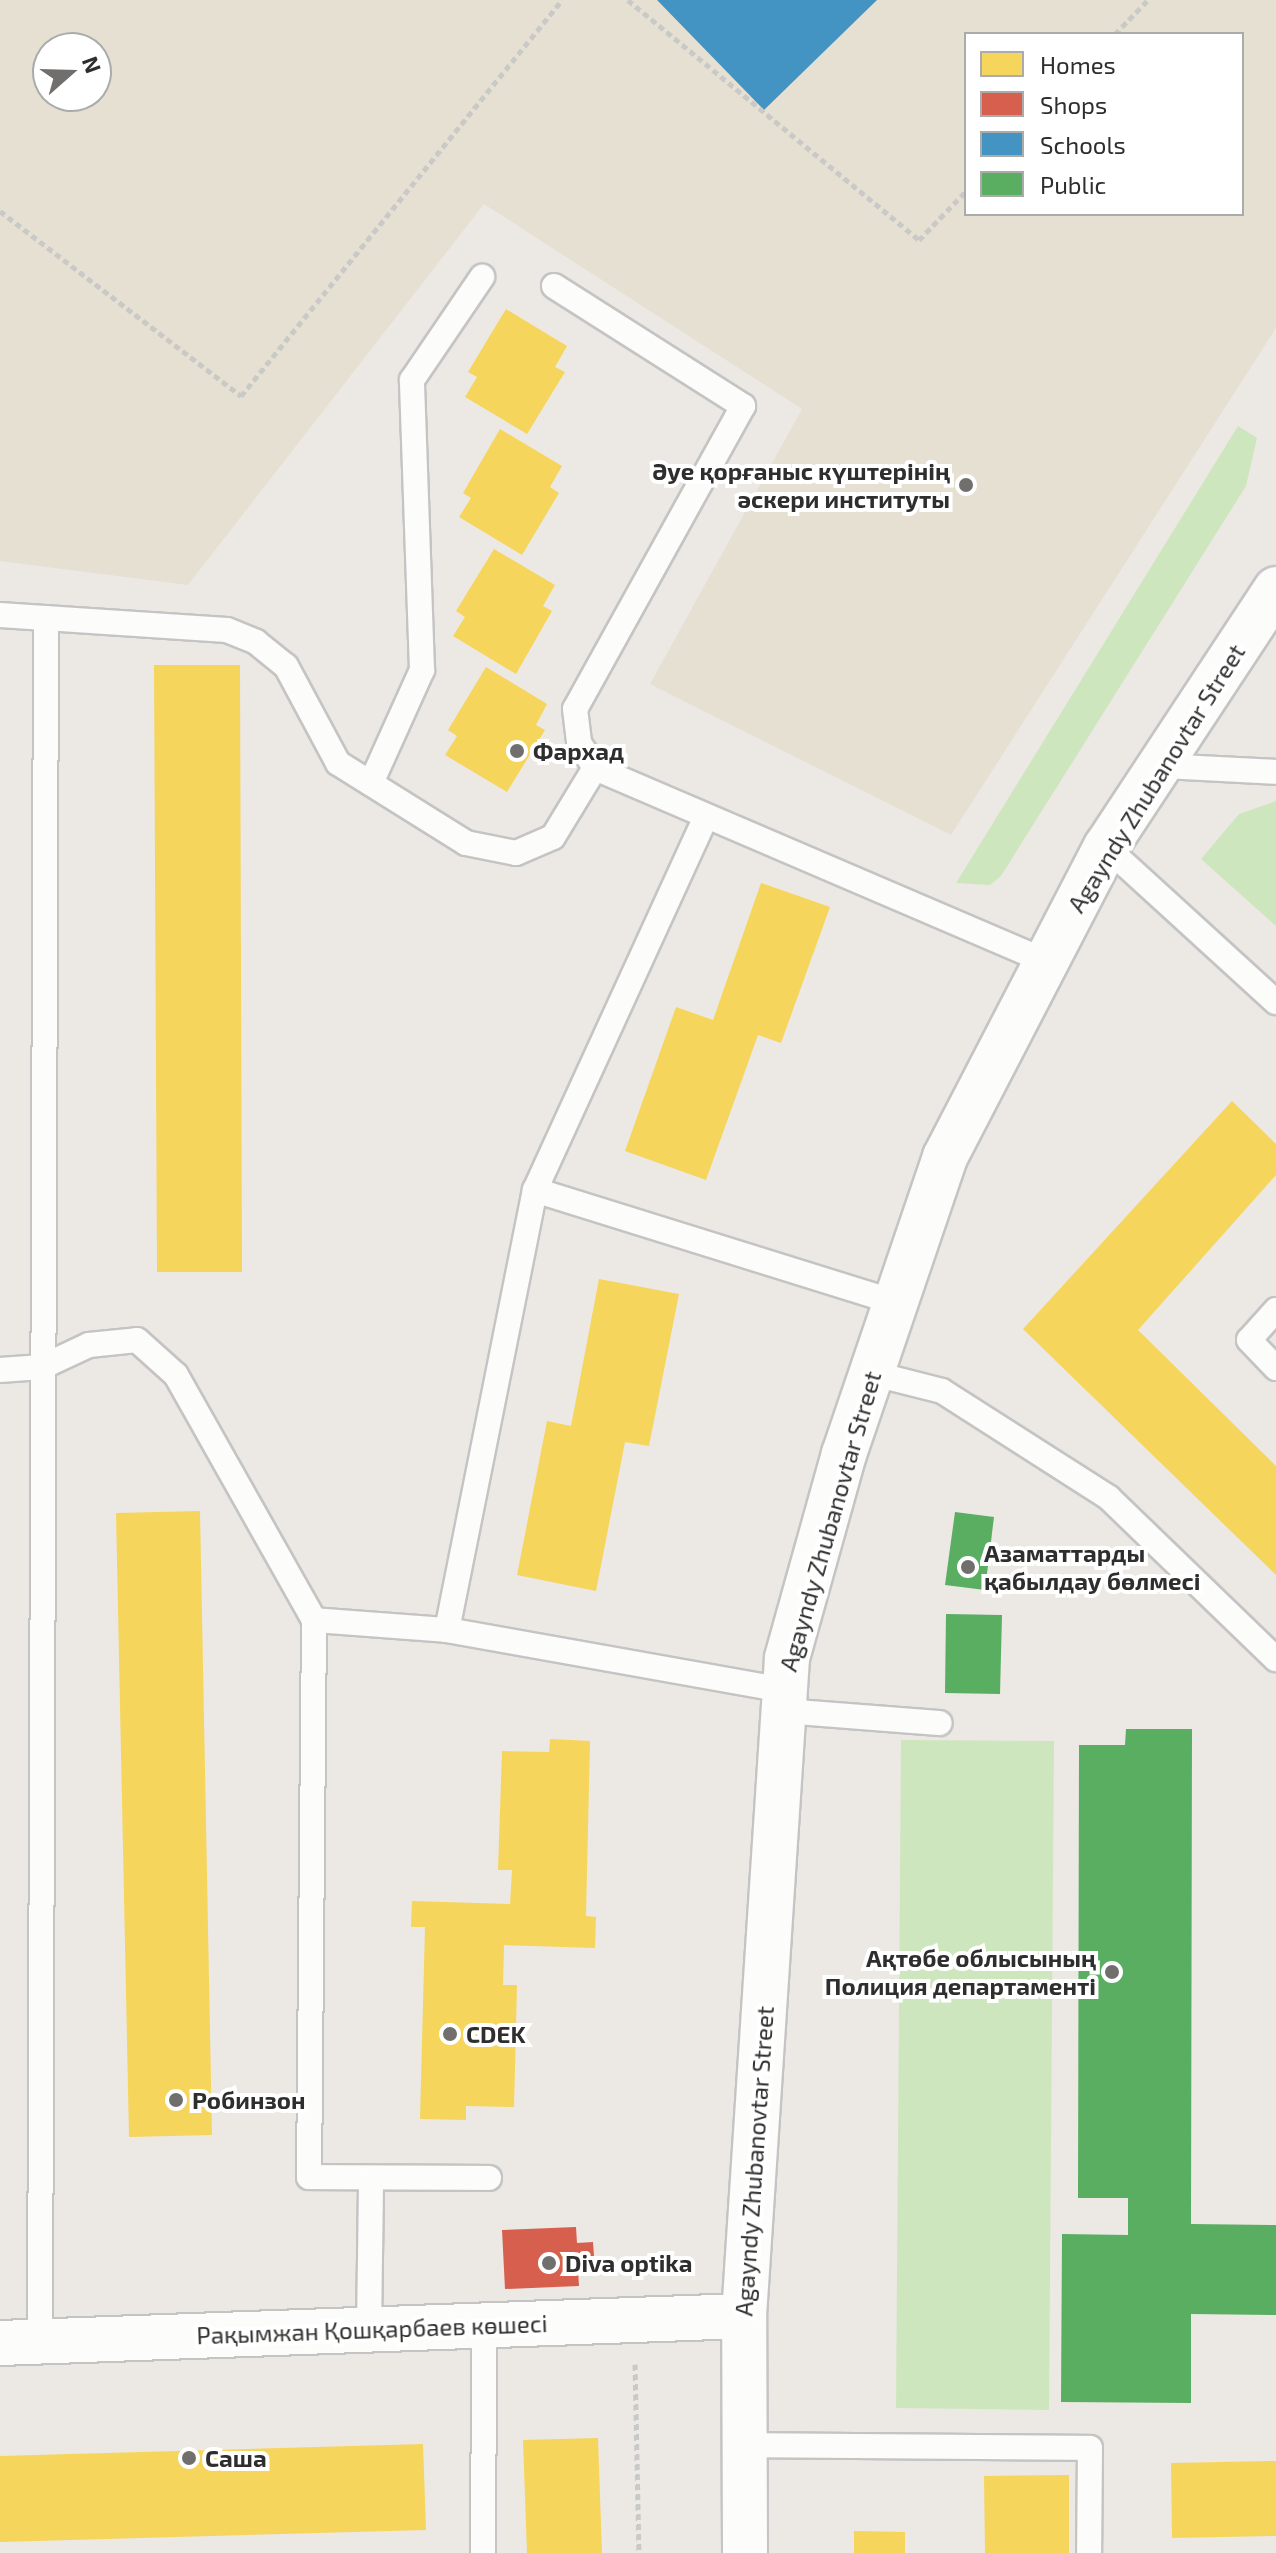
<!DOCTYPE html>
<meta charset="utf-8">
<style>
body{margin:0}
#map{position:relative;width:1276px;height:2553px;overflow:hidden;background:#ece8e4;font-family:"Exo 2",sans-serif}
div>[style]{position:absolute}
[style*='--x']{left:calc(var(--x)*1px);top:calc(var(--y)*1px);width:calc(var(--w)*1px);rotate:calc(var(--a)*1deg)}
.education>*{inset:0;background:#e6e0d3}
.green>*{inset:0;background:#cee6be}
.homes>*{inset:0;background:#f6d55c}
.shops>*{inset:0;background:#d6604d}
.schools>*{inset:0;background:#4393c3}
.public>*{inset:0;background:#5aae61}
.path>*{height:5px;margin-top:-2.5px;transform-origin:0;background:repeating-linear-gradient(90deg,#c9c9c8 0 6px,transparent 0 10px)}
.roads{filter:drop-shadow(2px 0 #c5c4c5) drop-shadow(-2px 0 #c5c4c5) drop-shadow(0 2px #c5c4c5) drop-shadow(0 -2px #c5c4c5)}
.lane>*{height:24px;margin:-12px;padding:0 12px;transform-origin:12px;border-radius:12px;background:#fcfcfb}
.street>*{height:44px;margin:-22px;padding:0 22px;transform-origin:22px;border-radius:22px;background:#fcfcfb}
.secondary>*{height:44px;margin:-22px;padding:0 22px;transform-origin:22px;border-radius:22px;background:#fcfcfb}
.dots>*{width:22px;height:22px;translate:-50% -50%;box-sizing:border-box;border:4px solid #fff;border-radius:50%}
span{translate:-50% -50%;white-space:nowrap;text-align:center;line-height:1.15;-webkit-text-stroke:8px #fff;paint-order:stroke}
.poi-label{font-size:24px;color:#2e2e2e;font-weight:700}
.right{translate:-100% -50%;text-align:right}
.left{translate:0 -50%;text-align:left}
.street-label{font-size:24px;color:#2e2e2e}
.legend{position:absolute;left:964px;top:32px;width:280px;height:184px;box-sizing:border-box;background:#fff;border:2px solid #ababab;margin:0;padding:10px 14px;list-style:none;font-size:24px;color:#2e2e2e}
.legend li{display:flex;align-items:center;gap:16px;height:40px}
.legend b{width:40px;border:2px solid #ababab}
.north{position:absolute;left:32px;top:32px;width:80px;height:80px;box-sizing:border-box;background:#fff;border:2px solid #ababab;border-radius:50%;rotate:70deg;font-size:22px;font-weight:700;line-height:32px;text-align:center;color:#2e2e2e}
.north::after{content:'';display:block;margin:auto;width:28px;height:36px;background:#706f6e;clip-path:polygon(50% 0,100% 100%,50% 72%,0 100%)}
</style>
<div id="map">
<div class="education">
<i style="clip-path:polygon(evenodd,0 0,1276px 0,1276px 328px,951px 835px,650px 684px,802px 409px,484px 204px,188px 585px,0 561px,0 0,966px 34px,1242px 34px,1242px 214px,966px 214px,966px 34px,0 0,48px 48px,96px 48px,96px 96px,48px 96px,48px 48px)"></i>
</div>
<div class="green">
<i style="clip-path:polygon(1238px 426px,1257px 438px,1246px 486px,1001px 876px,990px 885px,956px 883px)"></i>
<i style="clip-path:polygon(1276px 801px,1276px 926px,1201px 859px,1239px 814px)"></i>
<i style="clip-path:polygon(901px 1740px,1054px 1741px,1049px 2410px,896px 2408px)"></i>
</div>
<div class="homes">
<i style="clip-path:polygon(506px 309px,567px 346px,555px 367px,565px 372px,527px 434px,465px 397px,477px 377px,468px 372px)"></i>
<i style="clip-path:polygon(500px 429px,562px 466px,550px 487px,559px 493px,522px 555px,459px 517px,471px 498px,463px 493px)"></i>
<i style="clip-path:polygon(494px 549px,555px 585px,543px 606px,552px 611px,516px 674px,453px 636px,465px 617px,456px 611px)"></i>
<i style="clip-path:polygon(154px 665px,240px 665px,242px 1272px,157px 1272px)"></i>
<i style="clip-path:polygon(486px 667px,547px 704px,536px 725px,545px 730px,507px 792px,445px 755px,457px 736px,448px 730px)"></i>
<i style="clip-path:polygon(761px 883px,830px 907px,781px 1043px,758px 1035px,706px 1180px,625px 1151px,676px 1007px,713px 1020px)"></i>
<i style="clip-path:polygon(1232px 1101px,1276px 1144px,1276px 1175px,1138px 1330px,1276px 1466px,1276px 1575px,1023px 1329px)"></i>
<i style="clip-path:polygon(599px 1279px,679px 1294px,649px 1446px,625px 1442px,596px 1591px,517px 1575px,547px 1421px,571px 1426px)"></i>
<i style="clip-path:polygon(200px 1511px,212px 2135px,129px 2137px,116px 1513px)"></i>
<i style="clip-path:polygon(550px 1739px,590px 1741px,586px 1916px,596px 1917px,595px 1948px,504px 1945px,503px 1985px,517px 1985px,514px 2107px,466px 2106px,466px 2120px,420px 2119px,425px 1927px,411px 1927px,412px 1901px,510px 1904px,512px 1870px,498px 1870px,502px 1751px,549px 1752px)"></i>
<i style="clip-path:polygon(598px 2438px,602px 2553px,527px 2553px,523px 2440px)"></i>
<i style="clip-path:polygon(423px 2444px,426px 2530px,0 2542px,0 2456px)"></i>
<i style="clip-path:polygon(1276px 2461px,1276px 2536px,1172px 2538px,1171px 2463px)"></i>
<i style="clip-path:polygon(1069px 2475px,1069px 2553px,985px 2553px,984px 2476px)"></i>
<i style="clip-path:polygon(854px 2531px,905px 2532px,905px 2553px,854px 2553px)"></i>
</div>
<div class="shops">
<i style="clip-path:polygon(576px 2227px,577px 2243px,593px 2242px,594px 2256px,594px 2269px,578px 2270px,579px 2286px,505px 2289px,502px 2230px)"></i>
</div>
<div class="schools">
<i style="clip-path:polygon(657px 0,877px 0,764px 110px)"></i>
</div>
<div class="public">
<i style="clip-path:polygon(955px 1512px,994px 1517px,985px 1590px,945px 1585px)"></i>
<i style="clip-path:polygon(946px 1614px,1002px 1615px,1000px 1694px,945px 1693px)"></i>
<i style="clip-path:polygon(1126px 1729px,1192px 1729px,1191px 2224px,1276px 2225px,1276px 2315px,1191px 2314px,1191px 2403px,1061px 2402px,1062px 2234px,1128px 2235px,1128px 2198px,1078px 2198px,1079px 1745px,1125px 1745px)"></i>
</div>
<div class="path">
<i style="--x:628;--y:0;--w:377;--a:39.5"></i>
<i style="--x:919;--y:240;--w:68;--a:-46.2"></i>
<i style="--x:1115;--y:34;--w:47;--a:-45.9"></i>
<i style="--x:0;--y:211;--w:304;--a:37.5"></i>
<i style="--x:241;--y:396;--w:510;--a:-50.97"></i>
<i style="--x:635;--y:2364;--w:189;--a:88.8"></i>
</div>
<div class="roads">
<div class="lane">
<i style="--x:554;--y:286;--w:224;--a:32.4"></i>
<i style="--x:743;--y:406;--w:346;--a:119"></i>
<i style="--x:575;--y:709;--w:34;--a:83"></i>
<i style="--x:579;--y:743;--w:30;--a:57"></i>
<i style="--x:595;--y:768;--w:488;--a:23.2"></i>
<i style="--x:0;--y:615;--w:227;--a:3.8"></i>
<i style="--x:227;--y:630;--w:31;--a:22"></i>
<i style="--x:256;--y:642;--w:38;--a:39"></i>
<i style="--x:286;--y:666;--w:110;--a:61.8"></i>
<i style="--x:338;--y:763;--w:151;--a:32"></i>
<i style="--x:466;--y:843;--w:51;--a:11.3"></i>
<i style="--x:516;--y:853;--w:40;--a:-23.4"></i>
<i style="--x:553;--y:837;--w:81;--a:-58.7"></i>
<i style="--x:1162;--y:766;--w:114;--a:3"></i>
<i style="--x:371;--y:783;--w:124;--a:-65.7"></i>
<i style="--x:422;--y:670;--w:290;--a:-92"></i>
<i style="--x:412;--y:380;--w:125;--a:-55.8"></i>
<i style="--x:1106;--y:847;--w:230;--a:42.4"></i>
<i style="--x:535;--y:1190;--w:377;--a:17.3"></i>
<i style="--x:1276;--y:1310;--w:40;--a:132"></i>
<i style="--x:1249;--y:1340;--w:39;--a:46"></i>
<i style="--x:0;--y:1370;--w:42;--a:-4.1"></i>
<i style="--x:42;--y:1367;--w:52;--a:-25.1"></i>
<i style="--x:89;--y:1345;--w:48;--a:-5.9"></i>
<i style="--x:137;--y:1340;--w:52;--a:41.9"></i>
<i style="--x:176;--y:1375;--w:281;--a:60.6"></i>
<i style="--x:314;--y:1620;--w:133;--a:4.3"></i>
<i style="--x:447;--y:1630;--w:342;--a:10.1"></i>
<i style="--x:871;--y:1373;--w:73;--a:14.2"></i>
<i style="--x:942;--y:1391;--w:198;--a:32.6"></i>
<i style="--x:1109;--y:1498;--w:232;--a:44"></i>
<i style="--x:314;--y:1620;--w:557;--a:90.51"></i>
<i style="--x:309;--y:2177;--w:180;--a:0.3"></i>
<i style="--x:447;--y:1630;--w:449;--a:-78.7"></i>
<i style="--x:535;--y:1190;--w:411;--a:-65.4"></i>
<i style="--x:783;--y:1711;--w:157;--a:4.4"></i>
<i style="--x:369;--y:2329;--w:151;--a:-89.2"></i>
<i style="--x:40;--y:2341;--w:1723;--a:-89.8"></i>
<i style="--x:744;--y:2445;--w:346;--a:0.5"></i>
<i style="--x:1090;--y:2448;--w:105;--a:90.5"></i>
<i style="--x:483;--y:2553;--w:228;--a:-89.7"></i>
</div>
<div class="street">
<i style="--x:0;--y:2343;--w:744;--a:-2.08"></i>
</div>
<div class="secondary">
<i style="--x:745;--y:2553;--w:237;--a:-90.2"></i>
<i style="--x:744;--y:2316;--w:659;--a:-86.26"></i>
<i style="--x:787;--y:1658;--w:212;--a:-74.4"></i>
<i style="--x:844;--y:1454;--w:314;--a:-71.2"></i>
<i style="--x:945;--y:1157;--w:349;--a:-62.6"></i>
<i style="--x:1106;--y:847;--w:309;--a:-56.6"></i>
</div>
</div>
<div class="dots">
<i style="left:966px;top:485px;background:#706f6e"></i>
<i style="left:517px;top:751px;background:#706f6e"></i>
<i style="left:968px;top:1567px;background:#706f6e"></i>
<i style="left:1112px;top:1972px;background:#706f6e"></i>
<i style="left:450px;top:2034px;background:#706f6e"></i>
<i style="left:176px;top:2100px;background:#706f6e"></i>
<i style="left:549px;top:2263px;background:#706f6e"></i>
<i style="left:189px;top:2458px;background:#706f6e"></i>
</div>
<div class="poi-label">
<span class="right" style="left:950px;top:485px">Әуе қорғаныс күштерінің<br>әскери институты</span>
<span class="left" style="left:533px;top:751px">Фархад</span>
<span class="left" style="left:984px;top:1567px">Азаматтарды<br>қабылдау бөлмесі</span>
<span class="right" style="left:1096px;top:1972px">Ақтөбе облысының<br>Полиция департаменті</span>
<span class="left" style="left:466px;top:2034px">CDEK</span>
<span class="left" style="left:192px;top:2100px">Робинзон</span>
<span class="left" style="left:565px;top:2263px">Diva optika</span>
<span class="left" style="left:205px;top:2458px">Саша</span>
</div>
<div class="street-label">
<span style="left:1156px;top:778px;rotate:-58deg">Agayndy Zhubanovtar Street</span>
<span style="left:830px;top:1521px;rotate:-74deg">Agayndy Zhubanovtar Street</span>
<span style="left:754px;top:2161px;rotate:-86deg">Agayndy Zhubanovtar Street</span>
<span style="left:372px;top:2329px;rotate:-2deg">Рақымжан Қошқарбаев көшесі</span>
</div>
<ul class="legend">
<li><b style="height:22px;background:#f6d55c"></b>Homes</li>
<li><b style="height:22px;background:#d6604d"></b>Shops</li>
<li><b style="height:22px;background:#4393c3"></b>Schools</li>
<li><b style="height:22px;background:#5aae61"></b>Public</li>
</ul>
<div class="north">N</div>
</div>
